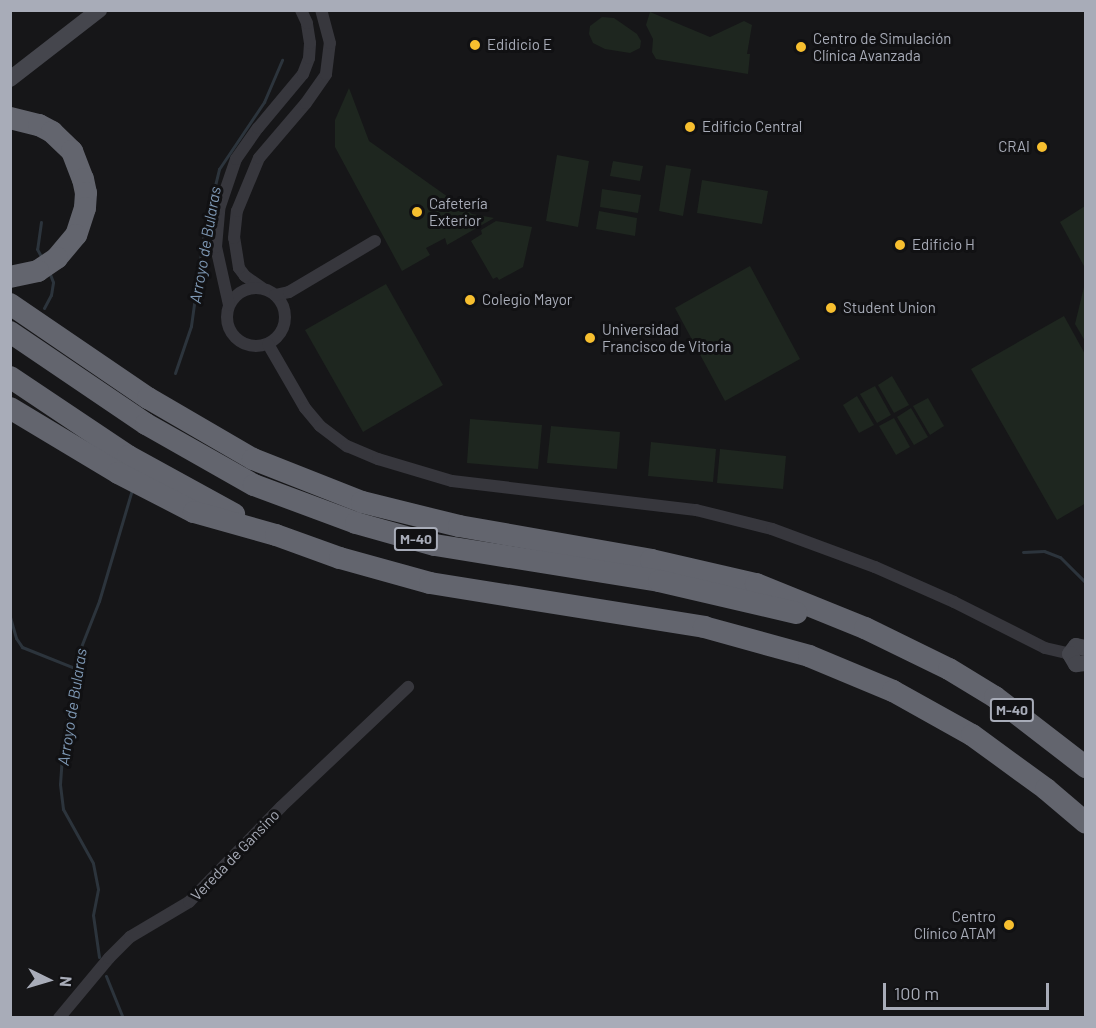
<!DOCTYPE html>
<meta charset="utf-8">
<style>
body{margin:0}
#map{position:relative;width:1096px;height:1028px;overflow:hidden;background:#161618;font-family:Barlow,sans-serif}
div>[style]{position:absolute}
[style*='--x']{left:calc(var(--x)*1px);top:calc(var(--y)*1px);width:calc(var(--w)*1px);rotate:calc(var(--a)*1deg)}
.green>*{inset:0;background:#1e261f}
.stream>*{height:3px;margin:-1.5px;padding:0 1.5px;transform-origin:1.5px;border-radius:1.5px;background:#2c343c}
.street>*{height:12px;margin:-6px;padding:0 6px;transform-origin:6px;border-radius:6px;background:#37373d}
.street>.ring{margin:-6px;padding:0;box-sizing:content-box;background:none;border:12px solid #37373d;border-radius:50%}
.secondary>*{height:16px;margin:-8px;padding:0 8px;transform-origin:8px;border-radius:8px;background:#45464d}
.highway>*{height:22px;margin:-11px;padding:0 11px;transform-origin:11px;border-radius:11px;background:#63656e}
.dots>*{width:16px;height:16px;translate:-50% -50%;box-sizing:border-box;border:3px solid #111113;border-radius:50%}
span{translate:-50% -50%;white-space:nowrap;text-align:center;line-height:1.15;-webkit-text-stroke:6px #111113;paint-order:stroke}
.shield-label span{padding:2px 4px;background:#111113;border:2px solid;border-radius:4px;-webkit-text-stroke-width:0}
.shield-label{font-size:14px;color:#a8acb8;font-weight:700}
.poi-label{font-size:15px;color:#a8acb8}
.left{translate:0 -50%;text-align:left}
.right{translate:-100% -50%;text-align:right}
.street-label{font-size:15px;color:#a8acb8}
.water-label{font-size:16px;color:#7e98b4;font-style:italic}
.frame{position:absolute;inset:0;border:12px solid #a8acb8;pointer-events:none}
.north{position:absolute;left:18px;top:950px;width:60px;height:60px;-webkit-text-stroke:4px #111113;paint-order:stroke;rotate:95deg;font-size:16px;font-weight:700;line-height:24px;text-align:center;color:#a8acb8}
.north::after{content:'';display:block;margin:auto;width:21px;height:27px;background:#a8acb8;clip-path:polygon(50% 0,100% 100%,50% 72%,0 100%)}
.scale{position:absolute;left:883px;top:983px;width:166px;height:27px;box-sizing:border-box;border:3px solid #a8acb8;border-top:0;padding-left:8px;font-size:18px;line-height:21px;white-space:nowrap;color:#a8acb8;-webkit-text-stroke:4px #111113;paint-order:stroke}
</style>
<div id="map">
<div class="green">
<i style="clip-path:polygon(650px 12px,710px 37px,744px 21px,752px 25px,747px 54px,750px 54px,748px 74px,656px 59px,652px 52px,653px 39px,646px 25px)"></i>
<i style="clip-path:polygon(602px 17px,614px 18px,637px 34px,641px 41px,640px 48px,630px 53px,605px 49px,593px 43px,589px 34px,590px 26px)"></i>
<i style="clip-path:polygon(349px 88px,369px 141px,472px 214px,494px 218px,447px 245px,445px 238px,426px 248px,430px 255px,402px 271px,335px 147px,335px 120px)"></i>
<i style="clip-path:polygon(557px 155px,589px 161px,578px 227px,546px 221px)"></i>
<i style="clip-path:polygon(613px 161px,643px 166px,640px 181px,610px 176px)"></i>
<i style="clip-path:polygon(666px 165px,691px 169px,683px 216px,659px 211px)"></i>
<i style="clip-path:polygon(702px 180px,768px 191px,762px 224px,697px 213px)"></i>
<i style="clip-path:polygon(602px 189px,641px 195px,638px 213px,600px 207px)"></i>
<i style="clip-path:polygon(1085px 206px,1085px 268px,1060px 222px)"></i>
<i style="clip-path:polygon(599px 211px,637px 218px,635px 236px,596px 229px)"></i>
<i style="clip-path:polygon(496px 221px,532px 227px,523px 267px,499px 280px,497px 277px,493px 279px,471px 241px,482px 234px,481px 230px)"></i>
<i style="clip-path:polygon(750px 266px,800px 359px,725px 401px,675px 308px)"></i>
<i style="clip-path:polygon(1085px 283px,1086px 341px,1085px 341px,1075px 324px)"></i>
<i style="clip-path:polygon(386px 284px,443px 385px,363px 432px,305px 330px)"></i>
<i style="clip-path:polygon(1064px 316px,1085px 354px,1086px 503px,1057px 520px,971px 369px)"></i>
<i style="clip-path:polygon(892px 376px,909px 405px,894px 413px,878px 385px)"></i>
<i style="clip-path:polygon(875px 386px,891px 415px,877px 423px,860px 394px)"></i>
<i style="clip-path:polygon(857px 396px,874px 425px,859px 433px,843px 405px)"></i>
<i style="clip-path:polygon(928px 398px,944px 426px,930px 435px,913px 406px)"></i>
<i style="clip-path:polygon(911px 408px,928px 437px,914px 445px,897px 417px)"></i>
<i style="clip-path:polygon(894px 418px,910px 447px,896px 455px,879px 426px)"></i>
<i style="clip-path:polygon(470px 419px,542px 425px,538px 469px,467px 463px)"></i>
<i style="clip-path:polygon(551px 426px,620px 432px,617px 469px,547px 463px)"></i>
<i style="clip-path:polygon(651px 442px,716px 449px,713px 482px,648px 476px)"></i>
<i style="clip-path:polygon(720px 449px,786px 456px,783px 489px,717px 483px)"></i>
</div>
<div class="stream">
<i style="--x:41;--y:222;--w:27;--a:98"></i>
<i style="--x:37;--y:249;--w:10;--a:61"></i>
<i style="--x:44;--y:308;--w:15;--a:-62"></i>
<i style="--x:51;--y:295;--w:13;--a:-81"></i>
<i style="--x:53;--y:282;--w:9;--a:-111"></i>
<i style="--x:175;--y:373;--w:50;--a:-71.2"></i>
<i style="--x:191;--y:326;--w:96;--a:-82.2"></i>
<i style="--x:204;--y:231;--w:64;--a:-76.4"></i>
<i style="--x:219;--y:169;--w:81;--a:-56.1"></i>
<i style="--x:264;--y:102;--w:46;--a:-66.8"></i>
<i style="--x:1023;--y:552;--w:21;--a:-3"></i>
<i style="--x:1044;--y:551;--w:17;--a:21"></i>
<i style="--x:1060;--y:557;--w:37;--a:45"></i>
<i style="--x:10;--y:617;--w:22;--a:74"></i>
<i style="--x:16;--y:638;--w:11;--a:56"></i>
<i style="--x:22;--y:647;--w:59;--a:21.8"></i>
<i style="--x:99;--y:957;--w:42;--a:-98.1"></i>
<i style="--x:93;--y:915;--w:26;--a:-79"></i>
<i style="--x:98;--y:889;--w:26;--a:-101"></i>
<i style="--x:93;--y:863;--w:62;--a:-119.1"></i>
<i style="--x:63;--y:809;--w:25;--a:-97"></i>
<i style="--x:60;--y:784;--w:27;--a:-86"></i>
<i style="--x:62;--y:757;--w:106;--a:-80.8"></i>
<i style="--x:79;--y:652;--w:55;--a:-68.6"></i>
<i style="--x:99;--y:601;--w:113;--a:-73.5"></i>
<i style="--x:106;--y:976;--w:45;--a:68"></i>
</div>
<div class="street">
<i style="--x:262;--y:288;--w:21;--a:-145"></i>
<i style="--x:245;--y:276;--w:10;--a:-127"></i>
<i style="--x:239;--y:268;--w:30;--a:-99"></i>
<i style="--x:234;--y:238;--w:27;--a:-84"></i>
<i style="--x:237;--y:211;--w:57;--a:-67.5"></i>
<i style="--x:259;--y:158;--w:72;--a:-49.5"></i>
<i style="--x:306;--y:103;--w:35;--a:-55"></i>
<i style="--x:326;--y:74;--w:31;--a:-83"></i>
<i style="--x:330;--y:43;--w:34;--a:-105"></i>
<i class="ring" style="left:227px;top:288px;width:46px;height:46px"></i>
<i style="--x:275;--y:295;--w:14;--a:-12"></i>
<i style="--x:289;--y:292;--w:100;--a:-30.7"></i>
<i style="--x:229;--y:305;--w:59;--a:-102.6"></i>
<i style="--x:216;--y:247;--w:38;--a:-85"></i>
<i style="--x:219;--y:209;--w:53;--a:-71.2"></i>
<i style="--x:236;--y:159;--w:38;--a:-55"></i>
<i style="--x:258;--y:128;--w:70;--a:-50.2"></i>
<i style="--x:303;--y:74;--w:17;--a:-69"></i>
<i style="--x:309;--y:58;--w:15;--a:-86"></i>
<i style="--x:310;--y:43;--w:20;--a:-99"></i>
<i style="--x:307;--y:23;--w:14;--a:-115"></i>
<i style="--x:268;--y:344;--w:74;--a:60"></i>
<i style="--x:305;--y:408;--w:23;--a:50"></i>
<i style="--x:320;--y:426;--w:34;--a:37"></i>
<i style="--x:347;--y:446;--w:34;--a:23"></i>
<i style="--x:378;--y:459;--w:77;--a:16.6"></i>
<i style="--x:452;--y:481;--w:246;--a:6.8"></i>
<i style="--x:696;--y:510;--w:78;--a:14"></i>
<i style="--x:772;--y:529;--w:110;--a:20.3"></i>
<i style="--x:875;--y:567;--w:86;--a:23.9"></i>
<i style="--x:954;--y:602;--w:102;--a:26.8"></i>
<i style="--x:1045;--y:648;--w:26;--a:13"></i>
<i style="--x:59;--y:1018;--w:78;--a:-50.2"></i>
<i style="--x:109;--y:958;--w:30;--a:-45"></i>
<i style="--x:130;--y:937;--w:69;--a:-30.7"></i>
<i style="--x:189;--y:902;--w:132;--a:-45.9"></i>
<i style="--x:281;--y:807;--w:175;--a:-43.4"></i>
</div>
<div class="secondary">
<i style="--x:10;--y:79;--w:113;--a:-37.8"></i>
<i style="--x:1086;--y:648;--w:10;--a:-169"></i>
<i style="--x:1076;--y:646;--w:10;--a:127"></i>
<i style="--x:1070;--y:654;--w:12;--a:59"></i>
<i style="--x:1076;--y:664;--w:10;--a:-6"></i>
</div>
<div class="highway">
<i style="--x:10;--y:118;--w:30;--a:14"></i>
<i style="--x:39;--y:125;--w:15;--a:28"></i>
<i style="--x:52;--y:132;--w:28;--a:44"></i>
<i style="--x:72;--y:151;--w:30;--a:69"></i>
<i style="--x:83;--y:179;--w:14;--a:78"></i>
<i style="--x:86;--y:193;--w:15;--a:94"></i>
<i style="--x:85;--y:208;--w:28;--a:108"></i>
<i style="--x:76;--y:235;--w:30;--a:130"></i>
<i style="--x:57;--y:258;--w:23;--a:146"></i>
<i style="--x:38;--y:271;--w:29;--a:168"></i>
<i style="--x:10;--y:304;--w:167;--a:34.3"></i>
<i style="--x:148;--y:398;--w:121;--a:30.2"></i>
<i style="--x:253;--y:459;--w:117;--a:21.5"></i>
<i style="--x:362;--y:502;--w:100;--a:13.9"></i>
<i style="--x:459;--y:526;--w:195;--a:10"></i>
<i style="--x:651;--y:560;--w:108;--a:12.9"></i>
<i style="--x:756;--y:584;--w:118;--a:22"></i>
<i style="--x:865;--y:628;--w:93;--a:26"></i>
<i style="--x:949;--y:669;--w:54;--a:31.3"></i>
<i style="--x:995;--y:697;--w:115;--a:37.6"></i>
<i style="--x:10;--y:332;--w:164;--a:34.1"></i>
<i style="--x:146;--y:424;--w:124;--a:29.5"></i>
<i style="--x:254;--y:485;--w:109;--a:20.4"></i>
<i style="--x:356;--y:523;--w:82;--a:15.6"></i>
<i style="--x:435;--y:545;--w:227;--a:9.1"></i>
<i style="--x:659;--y:581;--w:141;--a:13.1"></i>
<i style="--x:10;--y:377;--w:142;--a:33.8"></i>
<i style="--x:128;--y:456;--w:121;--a:28.7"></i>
<i style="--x:10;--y:408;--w:126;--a:31"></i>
<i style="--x:118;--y:473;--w:85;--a:27.2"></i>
<i style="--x:194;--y:512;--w:85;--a:15.7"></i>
<i style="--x:276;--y:535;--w:68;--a:19.8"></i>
<i style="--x:340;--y:558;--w:93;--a:15.5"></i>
<i style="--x:430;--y:583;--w:278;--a:9.1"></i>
<i style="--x:704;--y:627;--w:109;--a:15.4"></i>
<i style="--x:809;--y:656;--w:91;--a:22.6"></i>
<i style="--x:893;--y:691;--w:90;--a:29.1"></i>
<i style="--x:972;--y:735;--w:92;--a:36.1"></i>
<i style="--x:1046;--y:789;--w:52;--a:40.4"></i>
</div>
<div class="dots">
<i style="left:475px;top:45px;background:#f7bf2f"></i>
<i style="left:801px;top:47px;background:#f7bf2f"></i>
<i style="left:690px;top:127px;background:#f7bf2f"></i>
<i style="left:1042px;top:147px;background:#f7bf2f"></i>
<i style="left:417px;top:212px;background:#f7bf2f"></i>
<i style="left:900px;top:245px;background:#f7bf2f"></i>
<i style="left:470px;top:300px;background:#f7bf2f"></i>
<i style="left:831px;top:308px;background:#f7bf2f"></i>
<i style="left:590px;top:338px;background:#f7bf2f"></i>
<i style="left:1009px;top:925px;background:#f7bf2f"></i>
</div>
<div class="shield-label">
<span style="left:416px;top:539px">M-40</span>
<span style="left:1012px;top:710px">M-40</span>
</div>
<div class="poi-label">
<span class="left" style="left:813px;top:47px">Centro de Simulación<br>Clínica Avanzada</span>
<span class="left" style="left:487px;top:45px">Edidicio E</span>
<span class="left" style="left:702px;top:127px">Edificio Central</span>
<span class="right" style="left:1030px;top:147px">CRAI</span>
<span class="left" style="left:429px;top:212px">Cafetería<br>Exterior</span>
<span class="left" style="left:912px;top:245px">Edificio H</span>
<span class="left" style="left:482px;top:300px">Colegio Mayor</span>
<span class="left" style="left:843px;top:308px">Student Union</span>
<span class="left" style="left:602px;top:338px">Universidad<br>Francisco de Vitoria</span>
<span class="right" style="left:996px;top:925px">Centro<br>Clínico ATAM</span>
</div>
<div class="street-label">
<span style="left:235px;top:855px;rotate:-46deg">Vereda de Gansino</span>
</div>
<div class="water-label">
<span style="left:205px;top:245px;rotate:-80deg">Arroyo de Bularas</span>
<span style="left:72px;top:707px;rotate:-81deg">Arroyo de Bularas</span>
</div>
<div class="frame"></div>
<div class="north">N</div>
<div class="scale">100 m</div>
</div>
